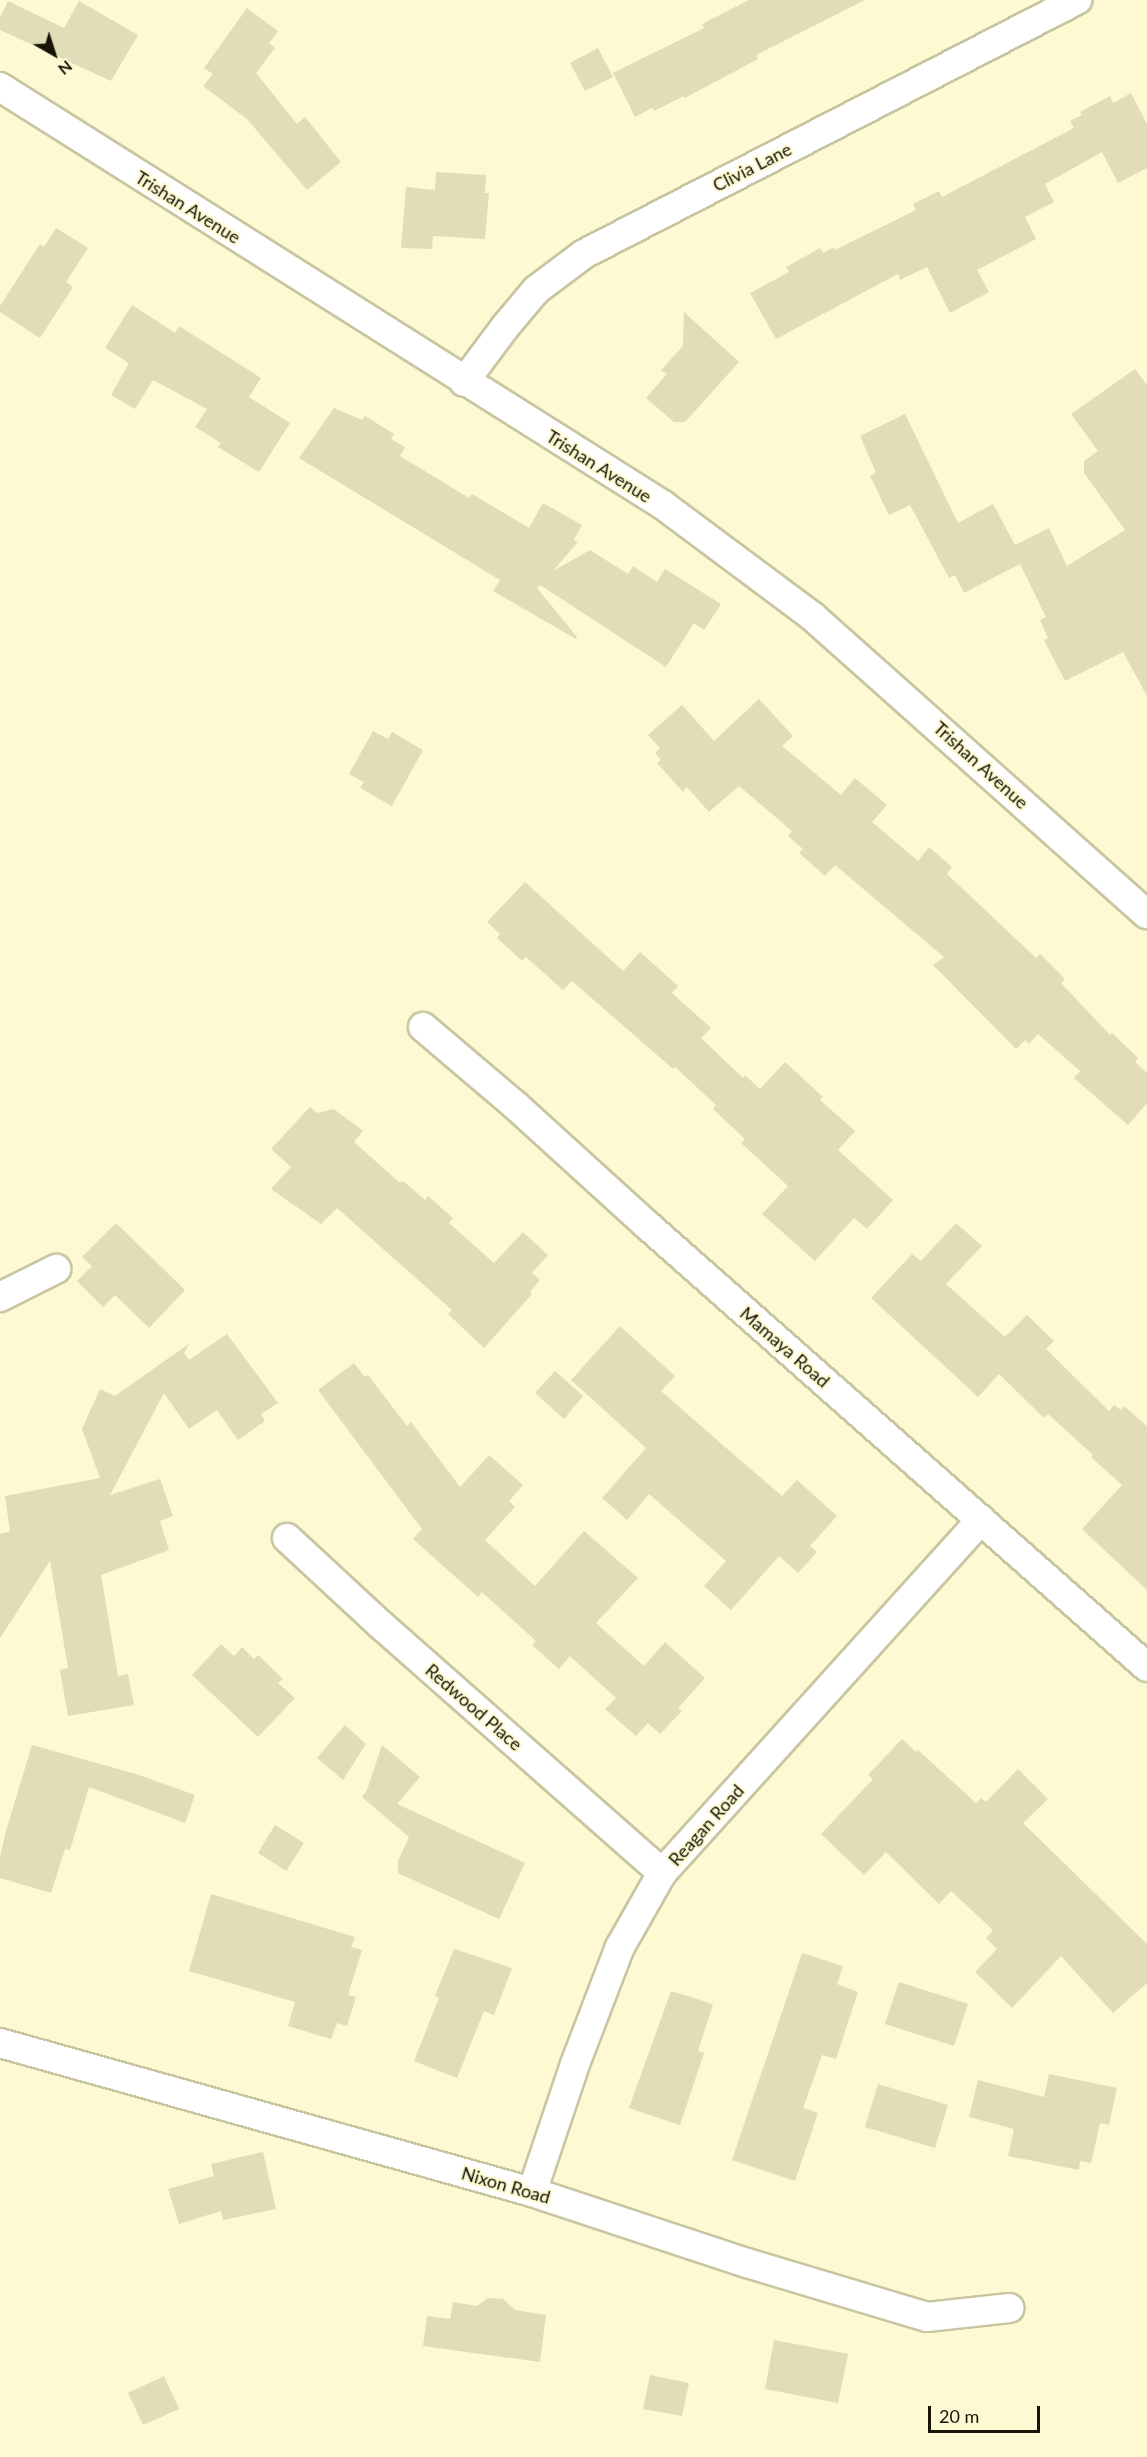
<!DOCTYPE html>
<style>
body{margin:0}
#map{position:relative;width:1147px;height:2457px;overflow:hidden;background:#fcf9d3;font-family:Lato,sans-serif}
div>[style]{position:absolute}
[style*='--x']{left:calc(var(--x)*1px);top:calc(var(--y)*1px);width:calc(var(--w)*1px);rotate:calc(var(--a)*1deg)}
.building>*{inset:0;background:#e0ddb8}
.roads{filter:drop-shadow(2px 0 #c8c5a1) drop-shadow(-2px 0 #c8c5a1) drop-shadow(0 2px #c8c5a1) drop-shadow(0 -2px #c8c5a1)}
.street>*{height:28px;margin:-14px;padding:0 14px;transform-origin:14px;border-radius:14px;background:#fff}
span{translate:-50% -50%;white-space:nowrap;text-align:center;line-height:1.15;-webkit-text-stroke:4.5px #fcf9d3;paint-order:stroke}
.street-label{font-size:18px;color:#171508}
.north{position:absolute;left:24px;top:24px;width:60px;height:60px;-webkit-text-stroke:4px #fcf9d3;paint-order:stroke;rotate:141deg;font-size:16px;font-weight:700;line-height:24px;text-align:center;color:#171508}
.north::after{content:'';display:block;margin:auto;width:21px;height:27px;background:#171508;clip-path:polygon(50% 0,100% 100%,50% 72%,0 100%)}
.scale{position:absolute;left:928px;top:2406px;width:112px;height:27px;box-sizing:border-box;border:3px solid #171508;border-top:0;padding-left:8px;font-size:18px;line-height:21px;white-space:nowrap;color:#171508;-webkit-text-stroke:4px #fcf9d3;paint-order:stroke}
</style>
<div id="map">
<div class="building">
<i style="clip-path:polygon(749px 0,865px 0,756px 55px,758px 59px,685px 98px,684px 96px,654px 111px,652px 108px,635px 117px,613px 73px,704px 28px,702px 24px)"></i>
<i style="clip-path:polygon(8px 1px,64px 28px,79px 1px,138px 35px,111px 81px,0 30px,0 17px)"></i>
<i style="clip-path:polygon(247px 8px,278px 31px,269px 43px,275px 48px,256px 73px,297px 124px,305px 117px,341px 162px,307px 190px,247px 119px,203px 86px,213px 74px,204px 68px)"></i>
<i style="clip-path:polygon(598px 48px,613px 77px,585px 91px,570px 63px)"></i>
<i style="clip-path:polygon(1131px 93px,1147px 124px,1147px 168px,1118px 183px,1102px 152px,1045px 184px,1054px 202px,1025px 217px,1036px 239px,977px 270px,989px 292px,950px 313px,927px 267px,900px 280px,898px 274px,776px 339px,750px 293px,789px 272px,786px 267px,820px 248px,823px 253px,834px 247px,835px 250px,916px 210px,913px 204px,939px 191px,942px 197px,1074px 128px,1070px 121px,1082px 115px,1080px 112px,1110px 96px,1113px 103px)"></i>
<i style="clip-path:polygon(436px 172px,486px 175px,485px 193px,489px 193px,485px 239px,433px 236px,432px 249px,401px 248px,406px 187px,435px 190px)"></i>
<i style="clip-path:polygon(56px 228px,88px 248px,66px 282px,73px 287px,40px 338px,0 312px,0 306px,40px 244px,44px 247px)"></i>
<i style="clip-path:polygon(132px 305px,175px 333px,179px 326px,261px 378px,249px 397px,290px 423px,259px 472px,218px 447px,221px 443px,195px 427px,207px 409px,153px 380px,135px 409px,111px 395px,129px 363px,105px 348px)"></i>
<i style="clip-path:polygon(684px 312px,739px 362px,685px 422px,674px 422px,646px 398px,667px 374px,661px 370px,683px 346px)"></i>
<i style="clip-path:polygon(1135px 369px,1147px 385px,1147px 696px,1123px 652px,1065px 681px,1044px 640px,1048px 638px,1040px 620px,1046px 617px,1020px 564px,964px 593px,955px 575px,949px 578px,910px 505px,889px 515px,870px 476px,876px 473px,860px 436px,905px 414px,958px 523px,993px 504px,1015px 545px,1049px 528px,1067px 566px,1125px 530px,1084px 473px,1084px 461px,1098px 451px,1071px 414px)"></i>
<i style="clip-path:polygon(334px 408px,362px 420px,365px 416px,394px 434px,391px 439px,405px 447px,400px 456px,469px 498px,472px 494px,529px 528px,543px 503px,582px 525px,574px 540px,578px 542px,553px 571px,590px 550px,628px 574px,633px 566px,657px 582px,665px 569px,721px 604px,704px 630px,694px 623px,666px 667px,540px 585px,537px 588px,577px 637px,576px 639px,493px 591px,500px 580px,299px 458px)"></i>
<i style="clip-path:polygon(759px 699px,793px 736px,782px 746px,841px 795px,855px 778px,887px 805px,872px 822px,918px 861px,929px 847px,952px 867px,947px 874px,1036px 958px,1040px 954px,1065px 979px,1061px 983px,1110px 1035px,1112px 1033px,1138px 1058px,1135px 1062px,1147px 1073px,1147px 1103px,1128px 1125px,1074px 1078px,1080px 1071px,1038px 1034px,1029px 1044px,1025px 1040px,1016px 1049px,933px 965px,944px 957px,835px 865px,825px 876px,799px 853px,803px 849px,788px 836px,792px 831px,739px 786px,709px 812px,687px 787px,683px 792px,657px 763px,661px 760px,655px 753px,660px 748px,648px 735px,682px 705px,714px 741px)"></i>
<i style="clip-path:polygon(373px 731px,388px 739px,392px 732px,423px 750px,392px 806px,360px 788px,364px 782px,349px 774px)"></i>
<i style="clip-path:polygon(525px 882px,623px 971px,640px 952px,678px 986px,672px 993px,711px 1028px,701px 1038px,743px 1078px,745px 1075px,760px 1089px,785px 1062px,823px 1097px,820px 1100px,855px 1131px,838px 1150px,893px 1200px,867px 1229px,854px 1218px,815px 1261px,762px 1214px,788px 1186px,741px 1143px,745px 1139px,713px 1109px,716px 1105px,675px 1067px,673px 1069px,572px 981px,563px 990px,526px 957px,522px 961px,497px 938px,500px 934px,487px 922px)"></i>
<i style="clip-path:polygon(310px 1107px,317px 1113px,334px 1109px,363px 1131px,354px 1142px,400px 1183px,403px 1181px,425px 1200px,428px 1196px,453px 1218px,449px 1223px,494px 1263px,523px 1232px,548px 1255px,532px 1273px,540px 1280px,530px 1292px,532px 1294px,484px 1348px,448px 1314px,452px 1310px,337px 1208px,321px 1224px,271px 1189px,291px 1167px,271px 1149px)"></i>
<i style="clip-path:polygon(116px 1223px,185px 1290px,149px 1328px,115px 1295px,103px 1307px,77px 1281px,92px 1266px,82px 1257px)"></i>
<i style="clip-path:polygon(956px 1223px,982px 1246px,946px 1284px,1005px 1337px,1027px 1315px,1054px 1341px,1046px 1349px,1109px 1411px,1114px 1405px,1121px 1410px,1124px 1406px,1147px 1426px,1147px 1590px,1082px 1529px,1122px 1485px,1091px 1457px,1093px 1455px,1048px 1414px,1044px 1418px,999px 1374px,978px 1397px,871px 1298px,912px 1254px,921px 1261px)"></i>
<i style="clip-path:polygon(620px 1326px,675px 1376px,661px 1391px,725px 1447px,782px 1496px,797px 1480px,837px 1516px,810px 1546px,817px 1552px,798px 1573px,779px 1556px,731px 1610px,704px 1586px,726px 1561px,649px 1494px,627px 1520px,602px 1498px,646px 1448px,571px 1380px)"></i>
<i style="clip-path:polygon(227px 1334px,278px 1403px,261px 1414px,265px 1421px,238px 1440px,217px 1410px,189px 1429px,164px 1393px,110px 1495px,160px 1479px,173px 1516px,160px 1521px,169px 1550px,101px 1575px,118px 1676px,128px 1674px,134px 1705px,68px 1716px,60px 1670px,68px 1668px,50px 1561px,0 1638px,0 1534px,10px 1531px,5px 1496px,100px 1478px,82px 1429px,100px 1389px,115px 1396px,190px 1343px,184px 1353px,189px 1360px)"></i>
<i style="clip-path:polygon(354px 1363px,365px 1377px,368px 1375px,407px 1426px,411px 1422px,460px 1487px,489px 1455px,523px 1485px,509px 1501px,515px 1507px,485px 1540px,535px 1586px,584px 1531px,638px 1578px,596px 1623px,644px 1666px,665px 1642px,705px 1678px,678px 1708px,682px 1711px,660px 1734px,648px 1723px,636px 1736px,605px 1709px,616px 1698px,570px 1656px,559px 1669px,532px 1645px,536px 1641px,482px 1592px,478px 1597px,413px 1539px,422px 1529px,318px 1390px)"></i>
<i style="clip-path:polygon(555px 1371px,583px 1396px,564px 1419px,535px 1393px)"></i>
<i style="clip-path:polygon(221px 1644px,234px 1656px,242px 1647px,254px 1659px,258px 1655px,283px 1679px,278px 1683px,295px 1698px,258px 1737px,192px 1675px)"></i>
<i style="clip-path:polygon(345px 1725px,366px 1744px,343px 1780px,317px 1758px)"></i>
<i style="clip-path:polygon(902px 1739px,916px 1752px,918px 1750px,976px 1803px,981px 1798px,986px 1802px,1018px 1769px,1048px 1799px,1023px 1823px,1147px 1944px,1147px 1983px,1113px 2013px,1061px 1956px,1012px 2008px,975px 1972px,997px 1949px,986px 1938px,993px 1930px,951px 1891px,939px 1904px,886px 1852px,864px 1875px,821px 1834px,873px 1779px,868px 1775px)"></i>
<i style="clip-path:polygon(32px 1745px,136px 1774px,195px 1795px,185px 1823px,89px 1787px,70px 1850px,65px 1849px,51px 1893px,0 1878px,0 1857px,6px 1831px)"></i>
<i style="clip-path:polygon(382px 1745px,420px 1777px,397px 1804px,525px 1863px,499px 1919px,398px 1873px,398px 1861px,409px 1837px,362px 1797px,367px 1790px)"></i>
<i style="clip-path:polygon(275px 1825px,304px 1843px,286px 1871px,258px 1853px)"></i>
<i style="clip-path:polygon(211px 1894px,355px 1937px,351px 1947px,362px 1950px,348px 1995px,356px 1997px,347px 2026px,337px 2023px,331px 2039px,288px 2026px,295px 2002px,189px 1971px)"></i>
<i style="clip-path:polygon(454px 1949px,512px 1968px,494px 2015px,484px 2011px,457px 2078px,414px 2061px,439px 1998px,435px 1996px)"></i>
<i style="clip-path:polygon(802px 1953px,843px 1966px,837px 1984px,858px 1992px,836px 2059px,822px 2055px,803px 2108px,818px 2113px,795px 2181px,732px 2160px)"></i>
<i style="clip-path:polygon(899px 1982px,968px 2004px,954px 2046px,885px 2024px)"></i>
<i style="clip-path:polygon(671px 1991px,713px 2004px,698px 2051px,704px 2053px,680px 2125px,629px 2108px)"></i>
<i style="clip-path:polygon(1049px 2074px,1117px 2088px,1109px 2125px,1100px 2123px,1091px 2163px,1080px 2161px,1079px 2170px,1008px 2156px,1014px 2129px,969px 2117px,978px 2080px,1044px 2097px)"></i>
<i style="clip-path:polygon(878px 2084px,948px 2105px,935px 2148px,865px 2127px)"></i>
<i style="clip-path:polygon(263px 2152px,276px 2209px,223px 2220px,221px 2211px,179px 2224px,168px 2189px,214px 2176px,211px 2164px)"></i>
<i style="clip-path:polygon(488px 2298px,503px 2299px,515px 2310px,546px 2315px,540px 2362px,423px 2346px,427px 2316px,450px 2319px,453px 2302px,477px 2306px)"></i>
<i style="clip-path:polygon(774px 2340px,848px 2354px,838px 2403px,765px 2389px)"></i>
<i style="clip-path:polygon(650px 2375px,689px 2383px,682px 2416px,643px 2409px)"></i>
<i style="clip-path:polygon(164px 2376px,179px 2409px,143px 2425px,128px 2393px)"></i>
</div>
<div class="roads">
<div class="street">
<i style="--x:0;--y:87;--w:784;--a:32.23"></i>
<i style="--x:663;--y:505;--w:186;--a:36.7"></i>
<i style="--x:812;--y:616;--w:448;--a:41.7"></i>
<i style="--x:464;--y:382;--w:69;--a:-53.3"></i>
<i style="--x:505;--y:327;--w:48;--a:-50"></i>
<i style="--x:536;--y:290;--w:60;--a:-36.9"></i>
<i style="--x:584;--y:254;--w:555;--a:-27.26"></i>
<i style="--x:423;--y:1027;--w:121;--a:40.3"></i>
<i style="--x:515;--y:1105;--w:178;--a:42.3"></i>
<i style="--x:647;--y:1225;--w:667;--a:41.48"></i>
<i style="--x:0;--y:1297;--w:63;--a:-26.6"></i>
<i style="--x:287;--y:1538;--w:128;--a:42.8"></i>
<i style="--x:381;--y:1625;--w:375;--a:41.4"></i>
<i style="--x:0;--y:2043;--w:552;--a:15.65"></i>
<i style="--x:532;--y:2192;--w:226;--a:18.3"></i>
<i style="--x:747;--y:2263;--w:188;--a:16.7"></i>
<i style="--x:927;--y:2317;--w:83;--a:-6.2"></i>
<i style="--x:532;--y:2192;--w:135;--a:-71.4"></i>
<i style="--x:575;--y:2064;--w:125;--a:-69"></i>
<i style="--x:620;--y:1947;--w:85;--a:-60.4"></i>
<i style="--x:662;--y:1873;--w:476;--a:-47.9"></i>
</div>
</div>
<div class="street-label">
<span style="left:752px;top:167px;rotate:-27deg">Clivia Lane</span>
<span style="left:188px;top:207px;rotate:32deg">Trishan Avenue</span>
<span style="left:599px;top:466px;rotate:32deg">Trishan Avenue</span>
<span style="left:981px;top:765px;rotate:42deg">Trishan Avenue</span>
<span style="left:785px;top:1347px;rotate:41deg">Mamaya Road</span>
<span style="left:474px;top:1707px;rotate:41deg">Redwood Place</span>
<span style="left:706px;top:1825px;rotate:-48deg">Reagan Road</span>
<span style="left:506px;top:2185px;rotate:16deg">Nixon Road</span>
</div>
<div class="north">N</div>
<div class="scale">20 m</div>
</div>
